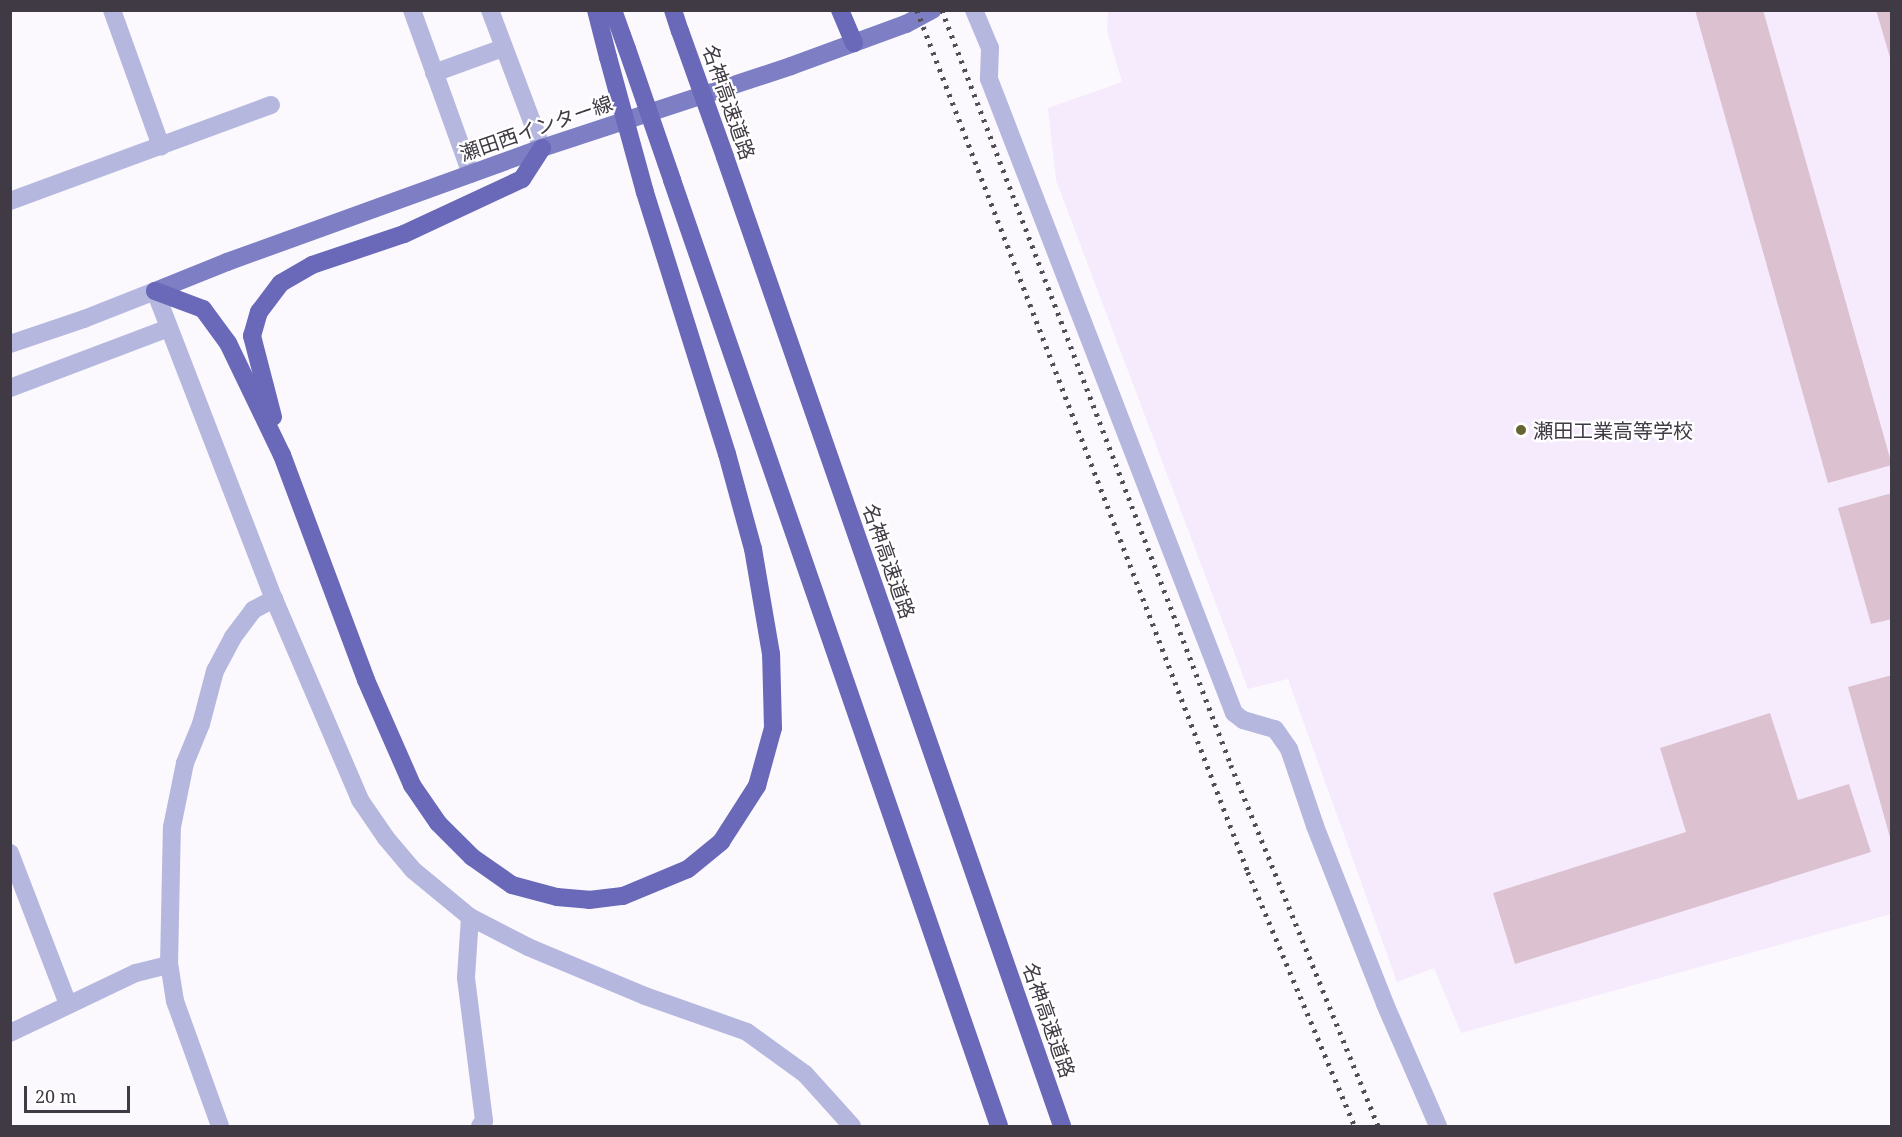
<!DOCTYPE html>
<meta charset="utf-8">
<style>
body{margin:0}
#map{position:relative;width:1902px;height:1137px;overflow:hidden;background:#fbf9fd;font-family:"Noto Serif","Noto Sans JP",serif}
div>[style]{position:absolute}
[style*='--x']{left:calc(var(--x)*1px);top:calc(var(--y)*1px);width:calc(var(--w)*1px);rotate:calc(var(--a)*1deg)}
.built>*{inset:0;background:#f6ebfd}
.building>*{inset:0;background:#dcc2d0}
.minor>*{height:18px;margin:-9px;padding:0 9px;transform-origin:9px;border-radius:9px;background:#b5b7df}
.major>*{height:18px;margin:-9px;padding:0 9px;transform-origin:9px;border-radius:9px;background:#7d7ec4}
.highway>*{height:18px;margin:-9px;padding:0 9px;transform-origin:9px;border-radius:9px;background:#6968b9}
.rail>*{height:4.5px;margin-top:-2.25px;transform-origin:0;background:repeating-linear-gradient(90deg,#524e56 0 3px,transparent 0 9px)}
.highway-bridge>*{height:18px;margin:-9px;padding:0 9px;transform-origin:9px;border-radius:9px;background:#6968b9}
.dots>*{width:16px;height:16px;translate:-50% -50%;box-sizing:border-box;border:3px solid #fff;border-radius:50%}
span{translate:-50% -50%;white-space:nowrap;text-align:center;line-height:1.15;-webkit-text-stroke:4.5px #fff;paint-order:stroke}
.street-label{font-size:20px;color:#3f3a43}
.poi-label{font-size:20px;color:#3f3a43}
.left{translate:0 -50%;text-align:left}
.frame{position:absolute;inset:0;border:12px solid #3f3a43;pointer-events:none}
.scale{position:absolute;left:24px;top:1086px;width:106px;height:27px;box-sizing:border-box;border:3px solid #3f3a43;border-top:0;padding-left:8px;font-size:18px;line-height:21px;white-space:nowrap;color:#3f3a43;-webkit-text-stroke:4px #fff;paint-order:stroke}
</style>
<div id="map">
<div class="built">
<i style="clip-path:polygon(1108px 11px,1891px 11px,1891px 914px,1461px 1033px,1434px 968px,1397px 982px,1288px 679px,1248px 689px,1056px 180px,1048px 108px,1122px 82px,1107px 31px)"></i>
</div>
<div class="building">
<i style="clip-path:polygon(1695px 10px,1763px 10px,1892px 465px,1828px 483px)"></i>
<i style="clip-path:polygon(1876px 10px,1892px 10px,1892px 61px,1891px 61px)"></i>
<i style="clip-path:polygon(1892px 493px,1892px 619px,1871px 624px,1838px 508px)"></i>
<i style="clip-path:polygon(1892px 675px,1892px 841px,1891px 841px,1848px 687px)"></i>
<i style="clip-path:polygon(1770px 713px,1798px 800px,1849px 784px,1871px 852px,1515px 964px,1493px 893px,1686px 832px,1660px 748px)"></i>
</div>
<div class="minor">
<i style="--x:112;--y:10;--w:145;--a:70.2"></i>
<i style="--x:412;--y:10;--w:174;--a:70.2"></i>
<i style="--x:490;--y:10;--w:147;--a:69.4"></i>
<i style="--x:974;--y:10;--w:41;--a:67.2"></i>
<i style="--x:990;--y:48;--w:31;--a:92"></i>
<i style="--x:989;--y:79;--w:680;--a:68.87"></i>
<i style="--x:1234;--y:713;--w:11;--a:38"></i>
<i style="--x:1243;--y:720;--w:33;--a:16"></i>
<i style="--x:1275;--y:729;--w:24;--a:55"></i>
<i style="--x:1289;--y:749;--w:81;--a:71.3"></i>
<i style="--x:1315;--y:826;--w:191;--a:68.5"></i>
<i style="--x:1385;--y:1004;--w:133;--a:66.5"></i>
<i style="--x:434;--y:73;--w:73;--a:-19.9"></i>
<i style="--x:10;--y:201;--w:278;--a:-20.2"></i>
<i style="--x:10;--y:344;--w:78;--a:-18.7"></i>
<i style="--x:84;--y:319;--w:76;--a:-21.5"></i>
<i style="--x:155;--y:291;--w:330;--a:68.9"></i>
<i style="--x:274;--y:599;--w:219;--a:66.8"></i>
<i style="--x:360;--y:800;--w:46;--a:55.6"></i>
<i style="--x:386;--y:838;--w:42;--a:49.8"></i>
<i style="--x:413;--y:870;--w:74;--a:39.5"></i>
<i style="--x:470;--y:917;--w:65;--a:27.3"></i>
<i style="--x:528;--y:947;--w:127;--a:22.7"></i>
<i style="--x:645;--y:996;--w:108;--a:19.4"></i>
<i style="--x:747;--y:1032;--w:72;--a:35.9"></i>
<i style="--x:805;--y:1074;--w:70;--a:47.9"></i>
<i style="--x:10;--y:388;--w:170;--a:-20.7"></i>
<i style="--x:10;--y:853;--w:162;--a:69"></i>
<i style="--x:470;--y:917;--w:61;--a:93.8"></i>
<i style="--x:466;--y:978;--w:144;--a:82.8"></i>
<i style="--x:484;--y:1121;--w:6;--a:129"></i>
<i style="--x:10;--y:1033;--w:140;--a:-25.5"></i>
<i style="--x:136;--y:973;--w:34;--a:-14"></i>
<i style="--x:220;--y:1126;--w:133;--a:-109.8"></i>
<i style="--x:175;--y:1001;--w:36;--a:-99"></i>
<i style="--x:169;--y:965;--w:138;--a:-88.8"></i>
<i style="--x:172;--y:827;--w:65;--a:-78.5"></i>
<i style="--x:185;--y:763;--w:42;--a:-67.7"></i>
<i style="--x:201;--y:724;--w:55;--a:-75.2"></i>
<i style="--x:215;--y:671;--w:38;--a:-62"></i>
<i style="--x:233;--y:637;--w:34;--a:-53"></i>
<i style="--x:253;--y:610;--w:24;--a:-28"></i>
</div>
<div class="major">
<i style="--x:155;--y:291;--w:78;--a:-21.9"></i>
<i style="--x:227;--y:262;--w:335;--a:-19.9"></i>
<i style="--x:542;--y:148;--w:262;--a:-18.2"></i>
<i style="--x:791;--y:66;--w:122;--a:-20.1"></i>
<i style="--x:906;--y:24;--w:30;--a:-28"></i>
</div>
<div class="highway">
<i style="--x:596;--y:10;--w:49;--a:75.7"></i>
<i style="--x:613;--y:10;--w:41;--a:70.3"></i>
<i style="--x:673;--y:10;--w:22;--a:72"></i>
<i style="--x:840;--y:10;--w:36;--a:67"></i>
<i style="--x:725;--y:157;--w:1026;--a:70.82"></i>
<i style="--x:672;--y:180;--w:1001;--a:70.93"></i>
<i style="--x:155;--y:291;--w:51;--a:20.6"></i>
<i style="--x:203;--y:309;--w:42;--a:53.7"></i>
<i style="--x:228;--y:343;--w:124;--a:64.3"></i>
<i style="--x:282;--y:455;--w:240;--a:69.5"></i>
<i style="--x:366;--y:680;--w:115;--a:66.3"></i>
<i style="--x:412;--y:785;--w:46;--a:55.6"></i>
<i style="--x:438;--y:823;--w:48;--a:45"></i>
<i style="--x:472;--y:857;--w:49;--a:35"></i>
<i style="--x:512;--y:885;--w:47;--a:14.9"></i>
<i style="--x:557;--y:897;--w:32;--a:5"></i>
<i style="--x:589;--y:900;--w:34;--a:-7"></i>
<i style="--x:623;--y:896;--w:70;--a:-22.6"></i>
<i style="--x:688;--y:869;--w:43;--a:-39.3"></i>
<i style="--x:721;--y:842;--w:67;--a:-57.3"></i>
<i style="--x:757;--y:786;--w:60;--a:-74.6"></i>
<i style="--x:773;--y:728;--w:74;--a:-91.5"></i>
<i style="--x:771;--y:654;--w:107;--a:-99.7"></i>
<i style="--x:753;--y:549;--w:98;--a:-105.3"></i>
<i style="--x:727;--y:454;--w:275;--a:-107.4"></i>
<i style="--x:273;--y:417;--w:84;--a:-104.5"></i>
<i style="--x:252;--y:336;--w:25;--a:-74"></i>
<i style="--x:259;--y:312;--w:36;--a:-53"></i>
<i style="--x:281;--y:283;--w:36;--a:-30"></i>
<i style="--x:312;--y:265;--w:97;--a:-18.6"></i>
<i style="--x:404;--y:234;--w:130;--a:-25"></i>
<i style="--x:522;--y:179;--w:37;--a:-57"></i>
</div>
<div class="rail">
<i style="--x:917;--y:10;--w:923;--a:68.99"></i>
<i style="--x:1248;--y:872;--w:276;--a:67.2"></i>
<i style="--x:942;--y:10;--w:808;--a:69.05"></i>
<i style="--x:1231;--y:765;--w:390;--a:67.8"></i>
</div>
<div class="highway-bridge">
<i style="--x:680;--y:31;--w:134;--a:70.3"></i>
<i style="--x:627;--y:49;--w:139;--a:71"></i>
<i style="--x:608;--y:57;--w:140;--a:74.7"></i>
</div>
<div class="dots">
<i style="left:1521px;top:430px;background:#666430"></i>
</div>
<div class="street-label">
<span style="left:729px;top:102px;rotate:71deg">名神高速道路</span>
<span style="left:536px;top:128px;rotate:-19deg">瀬田西インター線</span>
<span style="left:889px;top:561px;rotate:71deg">名神高速道路</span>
<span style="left:1049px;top:1020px;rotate:71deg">名神高速道路</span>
</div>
<div class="poi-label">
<span class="left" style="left:1533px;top:430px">瀬田工業高等学校</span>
</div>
<div class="frame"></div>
<div class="scale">20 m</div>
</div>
